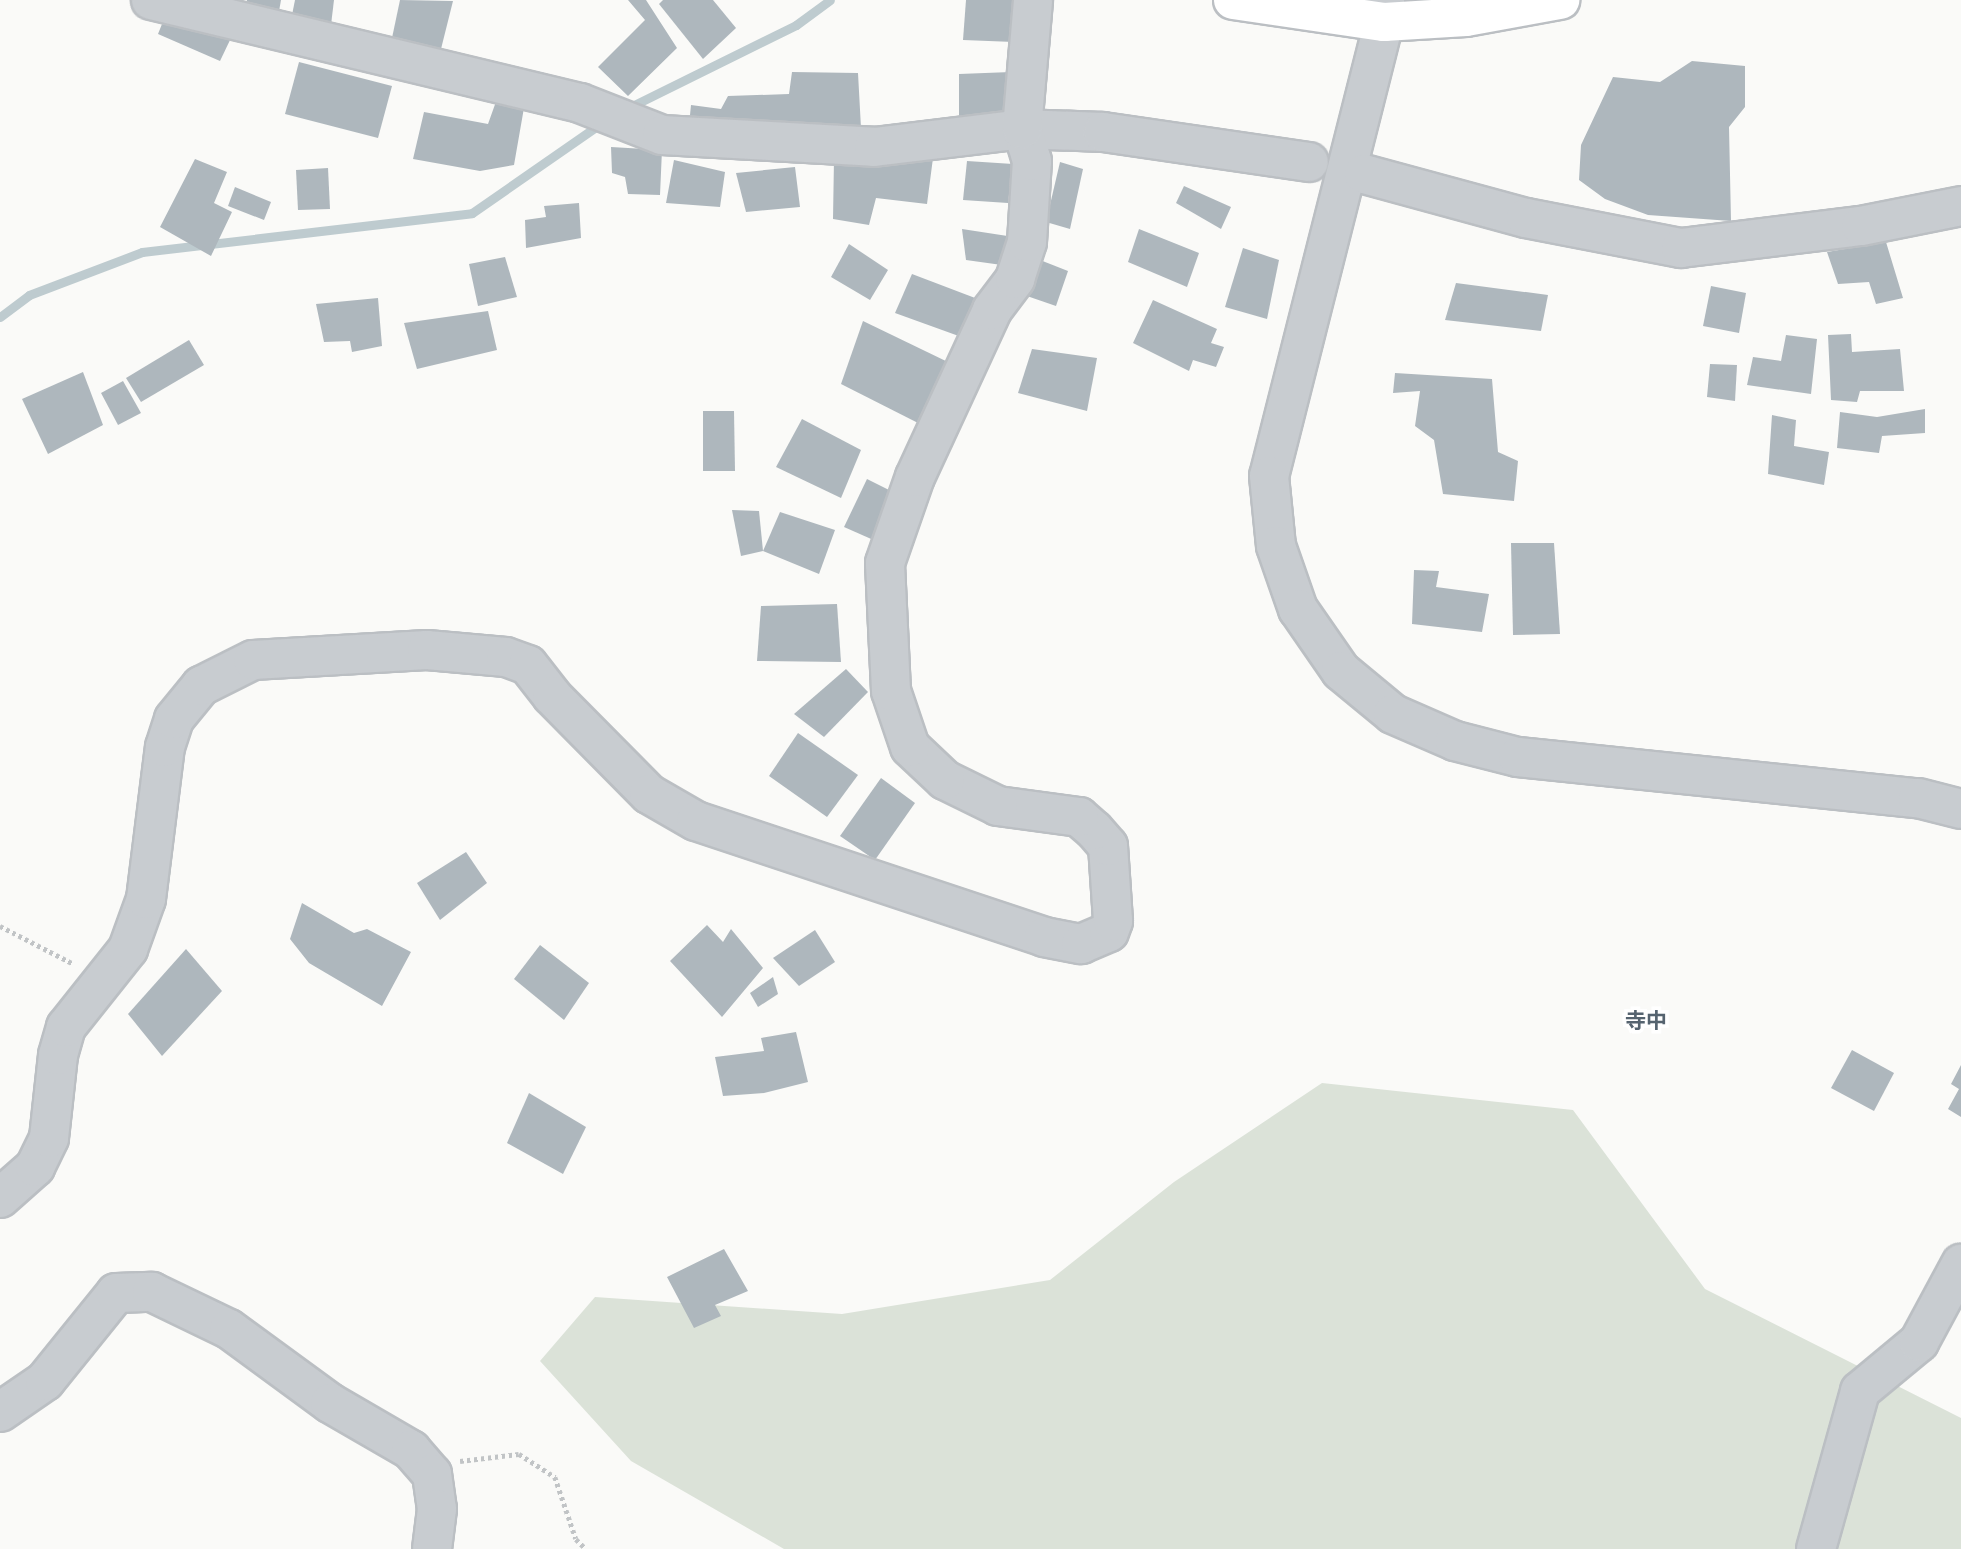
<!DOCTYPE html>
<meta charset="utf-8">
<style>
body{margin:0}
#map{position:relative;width:1961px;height:1549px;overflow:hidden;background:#fafaf8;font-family:"PT Sans Narrow","Noto Sans JP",sans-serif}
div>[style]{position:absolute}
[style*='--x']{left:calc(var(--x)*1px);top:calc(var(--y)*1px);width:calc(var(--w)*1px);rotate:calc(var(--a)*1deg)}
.green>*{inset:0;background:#dbe2d8}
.stream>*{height:9px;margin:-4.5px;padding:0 4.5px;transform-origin:4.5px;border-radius:4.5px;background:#becbcf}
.building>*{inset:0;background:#aeb7bd}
.path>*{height:4.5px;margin-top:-2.25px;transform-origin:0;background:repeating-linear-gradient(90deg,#c1c4c6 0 3.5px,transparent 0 7px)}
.roads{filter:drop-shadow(2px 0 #bbbfc3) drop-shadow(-2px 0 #bbbfc3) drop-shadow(0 2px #bbbfc3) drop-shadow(0 -2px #bbbfc3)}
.minor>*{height:38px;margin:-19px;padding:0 19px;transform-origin:19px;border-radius:19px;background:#c8ccd0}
.major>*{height:38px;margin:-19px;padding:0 19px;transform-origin:19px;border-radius:19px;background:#fff}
span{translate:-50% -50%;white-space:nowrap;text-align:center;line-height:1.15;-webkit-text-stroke:7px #fff;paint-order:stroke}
.quarter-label{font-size:21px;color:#55636f;font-weight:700}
</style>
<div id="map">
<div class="green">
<i style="clip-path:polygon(1322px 1083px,1573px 1110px,1705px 1289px,1961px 1418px,1961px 1549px,784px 1549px,631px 1461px,540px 1361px,595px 1297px,842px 1314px,1050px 1280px,1174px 1182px)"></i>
</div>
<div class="stream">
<i style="--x:624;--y:110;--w:192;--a:-26.3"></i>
<i style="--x:796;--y:25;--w:42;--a:-36.3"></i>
<i style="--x:0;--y:317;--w:36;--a:-37"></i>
<i style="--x:29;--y:295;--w:121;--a:-20.8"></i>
<i style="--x:142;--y:252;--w:332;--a:-6.7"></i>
<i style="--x:472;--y:213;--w:156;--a:-34.8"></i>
</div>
<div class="building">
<i style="clip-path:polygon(247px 0,281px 0,278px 17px,246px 5px)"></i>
<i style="clip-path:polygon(295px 0,334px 0,331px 25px,291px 20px)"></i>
<i style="clip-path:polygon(400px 0,453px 1px,441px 49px,392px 38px)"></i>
<i style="clip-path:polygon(628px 0,646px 0,677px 48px,628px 96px,598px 67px,645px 20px)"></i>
<i style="clip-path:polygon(663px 0,713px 0,736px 28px,703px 59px,659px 4px)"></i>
<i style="clip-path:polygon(966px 0,1018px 0,1014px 42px,963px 40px)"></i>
<i style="clip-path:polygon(162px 24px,231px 38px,220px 61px,158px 34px)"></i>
<i style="clip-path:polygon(1692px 61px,1745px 66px,1745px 107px,1729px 127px,1731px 221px,1648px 215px,1605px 199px,1579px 180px,1581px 145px,1613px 77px,1660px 82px)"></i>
<i style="clip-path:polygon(299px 62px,392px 86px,378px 138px,285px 114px)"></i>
<i style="clip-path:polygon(792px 72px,858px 73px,861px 128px,689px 125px,691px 105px,721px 109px,728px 96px,789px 94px)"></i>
<i style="clip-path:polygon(1011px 72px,1011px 119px,959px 117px,959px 74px)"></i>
<i style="clip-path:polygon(498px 96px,525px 102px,514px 165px,480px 171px,413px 159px,424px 112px,488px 124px)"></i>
<i style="clip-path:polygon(611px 147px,662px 150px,660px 195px,628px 194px,625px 177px,612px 173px)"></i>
<i style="clip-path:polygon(834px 158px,933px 158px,927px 204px,876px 198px,869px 225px,833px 219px)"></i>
<i style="clip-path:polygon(195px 159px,227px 172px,214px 203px,232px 212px,211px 256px,160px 227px)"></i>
<i style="clip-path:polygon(674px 160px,725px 172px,720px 207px,666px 203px)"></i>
<i style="clip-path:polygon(967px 161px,1013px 164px,1008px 203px,963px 200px)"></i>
<i style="clip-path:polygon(1060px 162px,1083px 169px,1070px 229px,1046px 222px)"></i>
<i style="clip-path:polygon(795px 167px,800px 207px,746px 212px,736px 173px)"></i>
<i style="clip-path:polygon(328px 168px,330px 209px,298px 210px,296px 170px)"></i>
<i style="clip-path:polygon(1184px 186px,1231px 207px,1221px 229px,1176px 203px)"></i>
<i style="clip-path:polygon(235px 187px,271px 202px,264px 220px,228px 206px)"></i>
<i style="clip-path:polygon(579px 203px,581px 238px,526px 248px,525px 220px,546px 217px,544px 206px)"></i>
<i style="clip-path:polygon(962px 229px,1014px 237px,1009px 266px,966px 260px)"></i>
<i style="clip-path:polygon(1139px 229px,1199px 253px,1187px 287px,1128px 262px)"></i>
<i style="clip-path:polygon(1886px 242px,1903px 298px,1876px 304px,1869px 282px,1838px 284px,1827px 252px)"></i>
<i style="clip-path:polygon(849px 244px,888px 270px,870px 300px,831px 277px)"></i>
<i style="clip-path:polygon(1243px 248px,1279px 260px,1267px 319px,1225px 307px)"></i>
<i style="clip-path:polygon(505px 257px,517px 297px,478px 306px,469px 264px)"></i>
<i style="clip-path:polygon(1040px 260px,1068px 271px,1056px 306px,1024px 295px)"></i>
<i style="clip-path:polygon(912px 274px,983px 301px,967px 339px,895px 313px)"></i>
<i style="clip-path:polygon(1456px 283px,1548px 295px,1541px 331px,1445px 320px)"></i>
<i style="clip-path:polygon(1711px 286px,1746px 293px,1739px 333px,1703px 326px)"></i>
<i style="clip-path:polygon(378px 298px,382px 346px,352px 352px,350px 341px,324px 342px,316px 304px)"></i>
<i style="clip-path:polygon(1153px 300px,1217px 329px,1211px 343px,1224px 347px,1216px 367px,1193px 360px,1189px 371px,1133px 343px)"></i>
<i style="clip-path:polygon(488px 311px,497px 350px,417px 369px,404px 323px)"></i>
<i style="clip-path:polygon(863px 321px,952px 364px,922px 425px,841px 384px)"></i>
<i style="clip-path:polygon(1851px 334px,1852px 352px,1900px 349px,1904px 391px,1860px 391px,1857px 402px,1831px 400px,1828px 335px)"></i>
<i style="clip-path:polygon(1786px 335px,1817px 339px,1811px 394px,1747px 385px,1753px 357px,1781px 361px)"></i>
<i style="clip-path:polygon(189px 340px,204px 365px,141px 402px,126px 378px)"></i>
<i style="clip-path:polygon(1032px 349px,1097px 358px,1087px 411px,1018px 393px)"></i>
<i style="clip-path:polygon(1710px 364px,1737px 365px,1735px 401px,1707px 397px)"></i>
<i style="clip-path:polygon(83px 372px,103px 425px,48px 454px,22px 399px)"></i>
<i style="clip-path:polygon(1395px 373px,1492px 379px,1498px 452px,1518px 461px,1514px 501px,1443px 494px,1434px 440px,1415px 426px,1420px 391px,1393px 393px)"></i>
<i style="clip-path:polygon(123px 381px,141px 413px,118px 425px,101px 393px)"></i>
<i style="clip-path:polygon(1925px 409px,1925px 433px,1882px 436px,1879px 453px,1837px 448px,1840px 412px,1877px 417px)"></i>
<i style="clip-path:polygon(703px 411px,734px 411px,735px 471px,703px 471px)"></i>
<i style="clip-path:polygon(1772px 415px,1796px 420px,1794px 446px,1829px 452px,1824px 485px,1768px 474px)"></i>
<i style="clip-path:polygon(802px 419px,861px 450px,841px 498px,776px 467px)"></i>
<i style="clip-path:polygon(867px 479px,893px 492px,878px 542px,844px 527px)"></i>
<i style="clip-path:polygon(732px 510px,759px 511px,763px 551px,741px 556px)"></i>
<i style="clip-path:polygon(780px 512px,835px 530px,819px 574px,763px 551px)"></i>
<i style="clip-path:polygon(1511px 543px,1554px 543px,1560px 634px,1513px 635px)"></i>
<i style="clip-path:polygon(1414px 570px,1439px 571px,1436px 587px,1489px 594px,1482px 632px,1412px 624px)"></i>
<i style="clip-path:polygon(837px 604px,841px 662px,757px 661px,761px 606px)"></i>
<i style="clip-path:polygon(846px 669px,868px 692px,824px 737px,794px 714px)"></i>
<i style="clip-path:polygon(798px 733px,858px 775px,827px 817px,769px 776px)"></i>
<i style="clip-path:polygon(881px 778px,915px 803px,875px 860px,840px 836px)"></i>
<i style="clip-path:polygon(466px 852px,487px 883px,440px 920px,417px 883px)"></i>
<i style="clip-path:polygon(302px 903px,354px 933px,367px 929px,411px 952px,382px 1006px,309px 963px,290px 939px)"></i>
<i style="clip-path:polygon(707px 925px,723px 942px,731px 929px,763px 968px,722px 1017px,670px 961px)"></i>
<i style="clip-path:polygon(815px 930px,835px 962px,799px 986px,773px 958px)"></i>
<i style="clip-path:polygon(540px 945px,589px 983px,564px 1020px,514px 979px)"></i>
<i style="clip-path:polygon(186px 949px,222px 991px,162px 1056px,128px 1014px)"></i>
<i style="clip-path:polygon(773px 977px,778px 994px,758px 1007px,750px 993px)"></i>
<i style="clip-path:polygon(796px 1032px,808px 1082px,764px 1093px,723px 1096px,715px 1057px,764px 1051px,761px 1038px)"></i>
<i style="clip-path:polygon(1852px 1050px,1894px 1073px,1874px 1111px,1831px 1088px)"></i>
<i style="clip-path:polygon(1961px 1065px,1961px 1117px,1948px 1109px,1959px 1089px,1951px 1084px)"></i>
<i style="clip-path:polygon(529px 1093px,586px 1127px,563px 1174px,507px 1143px)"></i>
<i style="clip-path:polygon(724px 1249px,748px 1291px,715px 1305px,721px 1316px,694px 1328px,667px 1277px)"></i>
</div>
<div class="path">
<i style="--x:0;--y:926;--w:83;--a:27.2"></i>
<i style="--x:460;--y:1461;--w:59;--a:-6.8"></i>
<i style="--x:519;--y:1454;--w:43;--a:32.6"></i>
<i style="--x:555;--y:1477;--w:65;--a:71.3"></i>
<i style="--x:576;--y:1539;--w:14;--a:45"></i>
</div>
<div class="roads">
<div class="minor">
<i style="--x:151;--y:0;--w:441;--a:13.5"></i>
<i style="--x:580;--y:103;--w:88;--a:21.3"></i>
<i style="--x:662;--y:135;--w:212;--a:3.2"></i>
<i style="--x:874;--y:147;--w:149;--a:-6.9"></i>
<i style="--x:1022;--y:129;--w:81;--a:2.1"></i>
<i style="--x:1103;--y:132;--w:208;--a:8.3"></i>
<i style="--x:1385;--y:0;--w:22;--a:93"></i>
<i style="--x:1384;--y:22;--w:468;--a:104.2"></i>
<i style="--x:1269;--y:476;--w:70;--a:84.3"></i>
<i style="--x:1276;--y:546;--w:67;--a:70.8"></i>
<i style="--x:1298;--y:609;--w:75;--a:55.3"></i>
<i style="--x:1341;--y:671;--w:67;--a:39.6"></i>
<i style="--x:1393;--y:714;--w:68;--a:23.5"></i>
<i style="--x:1455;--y:741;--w:65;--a:14.3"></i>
<i style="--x:1518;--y:757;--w:402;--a:5.9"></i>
<i style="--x:1918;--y:798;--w:44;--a:14.3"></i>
<i style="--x:1364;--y:174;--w:168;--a:15.2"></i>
<i style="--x:1526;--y:218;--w:158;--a:11"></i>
<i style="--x:1681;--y:248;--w:181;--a:-7"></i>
<i style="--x:1861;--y:226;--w:102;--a:-11.3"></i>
<i style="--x:0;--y:1198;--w:47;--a:-41.5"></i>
<i style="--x:35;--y:1167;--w:32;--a:-64"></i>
<i style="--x:49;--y:1138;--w:83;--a:-83.8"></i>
<i style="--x:58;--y:1055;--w:29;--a:-74"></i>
<i style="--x:66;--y:1027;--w:100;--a:-51.5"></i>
<i style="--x:128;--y:949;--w:53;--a:-70.2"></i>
<i style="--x:146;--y:899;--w:153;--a:-82.9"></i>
<i style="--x:165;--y:747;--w:29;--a:-72"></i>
<i style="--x:174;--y:719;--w:43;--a:-50.7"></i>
<i style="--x:201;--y:686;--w:58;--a:-26.6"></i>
<i style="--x:253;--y:660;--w:174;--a:-3.3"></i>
<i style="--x:427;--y:650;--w:79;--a:5.1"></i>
<i style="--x:506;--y:657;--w:23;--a:20"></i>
<i style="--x:528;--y:665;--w:39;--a:52"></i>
<i style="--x:552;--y:696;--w:138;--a:45.3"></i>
<i style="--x:649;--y:794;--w:54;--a:29.9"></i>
<i style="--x:696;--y:821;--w:367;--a:18.4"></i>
<i style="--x:1044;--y:937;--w:38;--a:11"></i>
<i style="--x:1081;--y:944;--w:30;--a:-23"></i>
<i style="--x:1109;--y:932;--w:12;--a:-70"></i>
<i style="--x:1113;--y:921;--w:75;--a:-93.8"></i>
<i style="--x:1108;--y:846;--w:21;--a:-131"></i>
<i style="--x:1094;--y:830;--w:20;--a:-139"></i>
<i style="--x:1079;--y:817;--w:82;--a:-172.3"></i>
<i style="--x:998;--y:806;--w:59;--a:-153.9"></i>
<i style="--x:945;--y:780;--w:48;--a:-136.7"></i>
<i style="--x:910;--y:747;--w:59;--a:-108.7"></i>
<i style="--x:891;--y:691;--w:128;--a:-92.7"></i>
<i style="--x:885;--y:563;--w:91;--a:-70.8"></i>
<i style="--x:915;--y:477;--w:184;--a:-65.2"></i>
<i style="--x:992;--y:310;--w:39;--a:-53"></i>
<i style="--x:1015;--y:279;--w:39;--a:-72"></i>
<i style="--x:1027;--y:242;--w:81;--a:-86.5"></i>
<i style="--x:1032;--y:161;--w:34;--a:-107"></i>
<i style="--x:1022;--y:129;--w:129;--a:-85.1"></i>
<i style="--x:0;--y:1412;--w:55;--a:-34.6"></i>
<i style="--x:45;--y:1381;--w:113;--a:-51.1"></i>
<i style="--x:116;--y:1293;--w:36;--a:-2"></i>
<i style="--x:152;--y:1292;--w:85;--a:25.7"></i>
<i style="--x:229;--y:1329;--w:125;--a:36.2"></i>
<i style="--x:330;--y:1403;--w:94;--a:30.1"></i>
<i style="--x:411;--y:1450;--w:32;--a:49"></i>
<i style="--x:432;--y:1474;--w:35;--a:82"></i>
<i style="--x:437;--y:1509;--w:40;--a:97.1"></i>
<i style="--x:1816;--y:1549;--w:164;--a:-74.4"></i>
<i style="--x:1860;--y:1391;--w:77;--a:-39.7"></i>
<i style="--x:1919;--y:1342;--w:89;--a:-61.7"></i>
</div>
<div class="major">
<i style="--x:1233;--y:0;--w:153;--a:8.3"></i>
<i style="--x:1384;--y:22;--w:82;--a:-3.5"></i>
<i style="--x:1466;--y:17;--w:96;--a:-10.3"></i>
</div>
</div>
<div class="quarter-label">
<span style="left:1646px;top:1021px">寺中</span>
</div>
</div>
